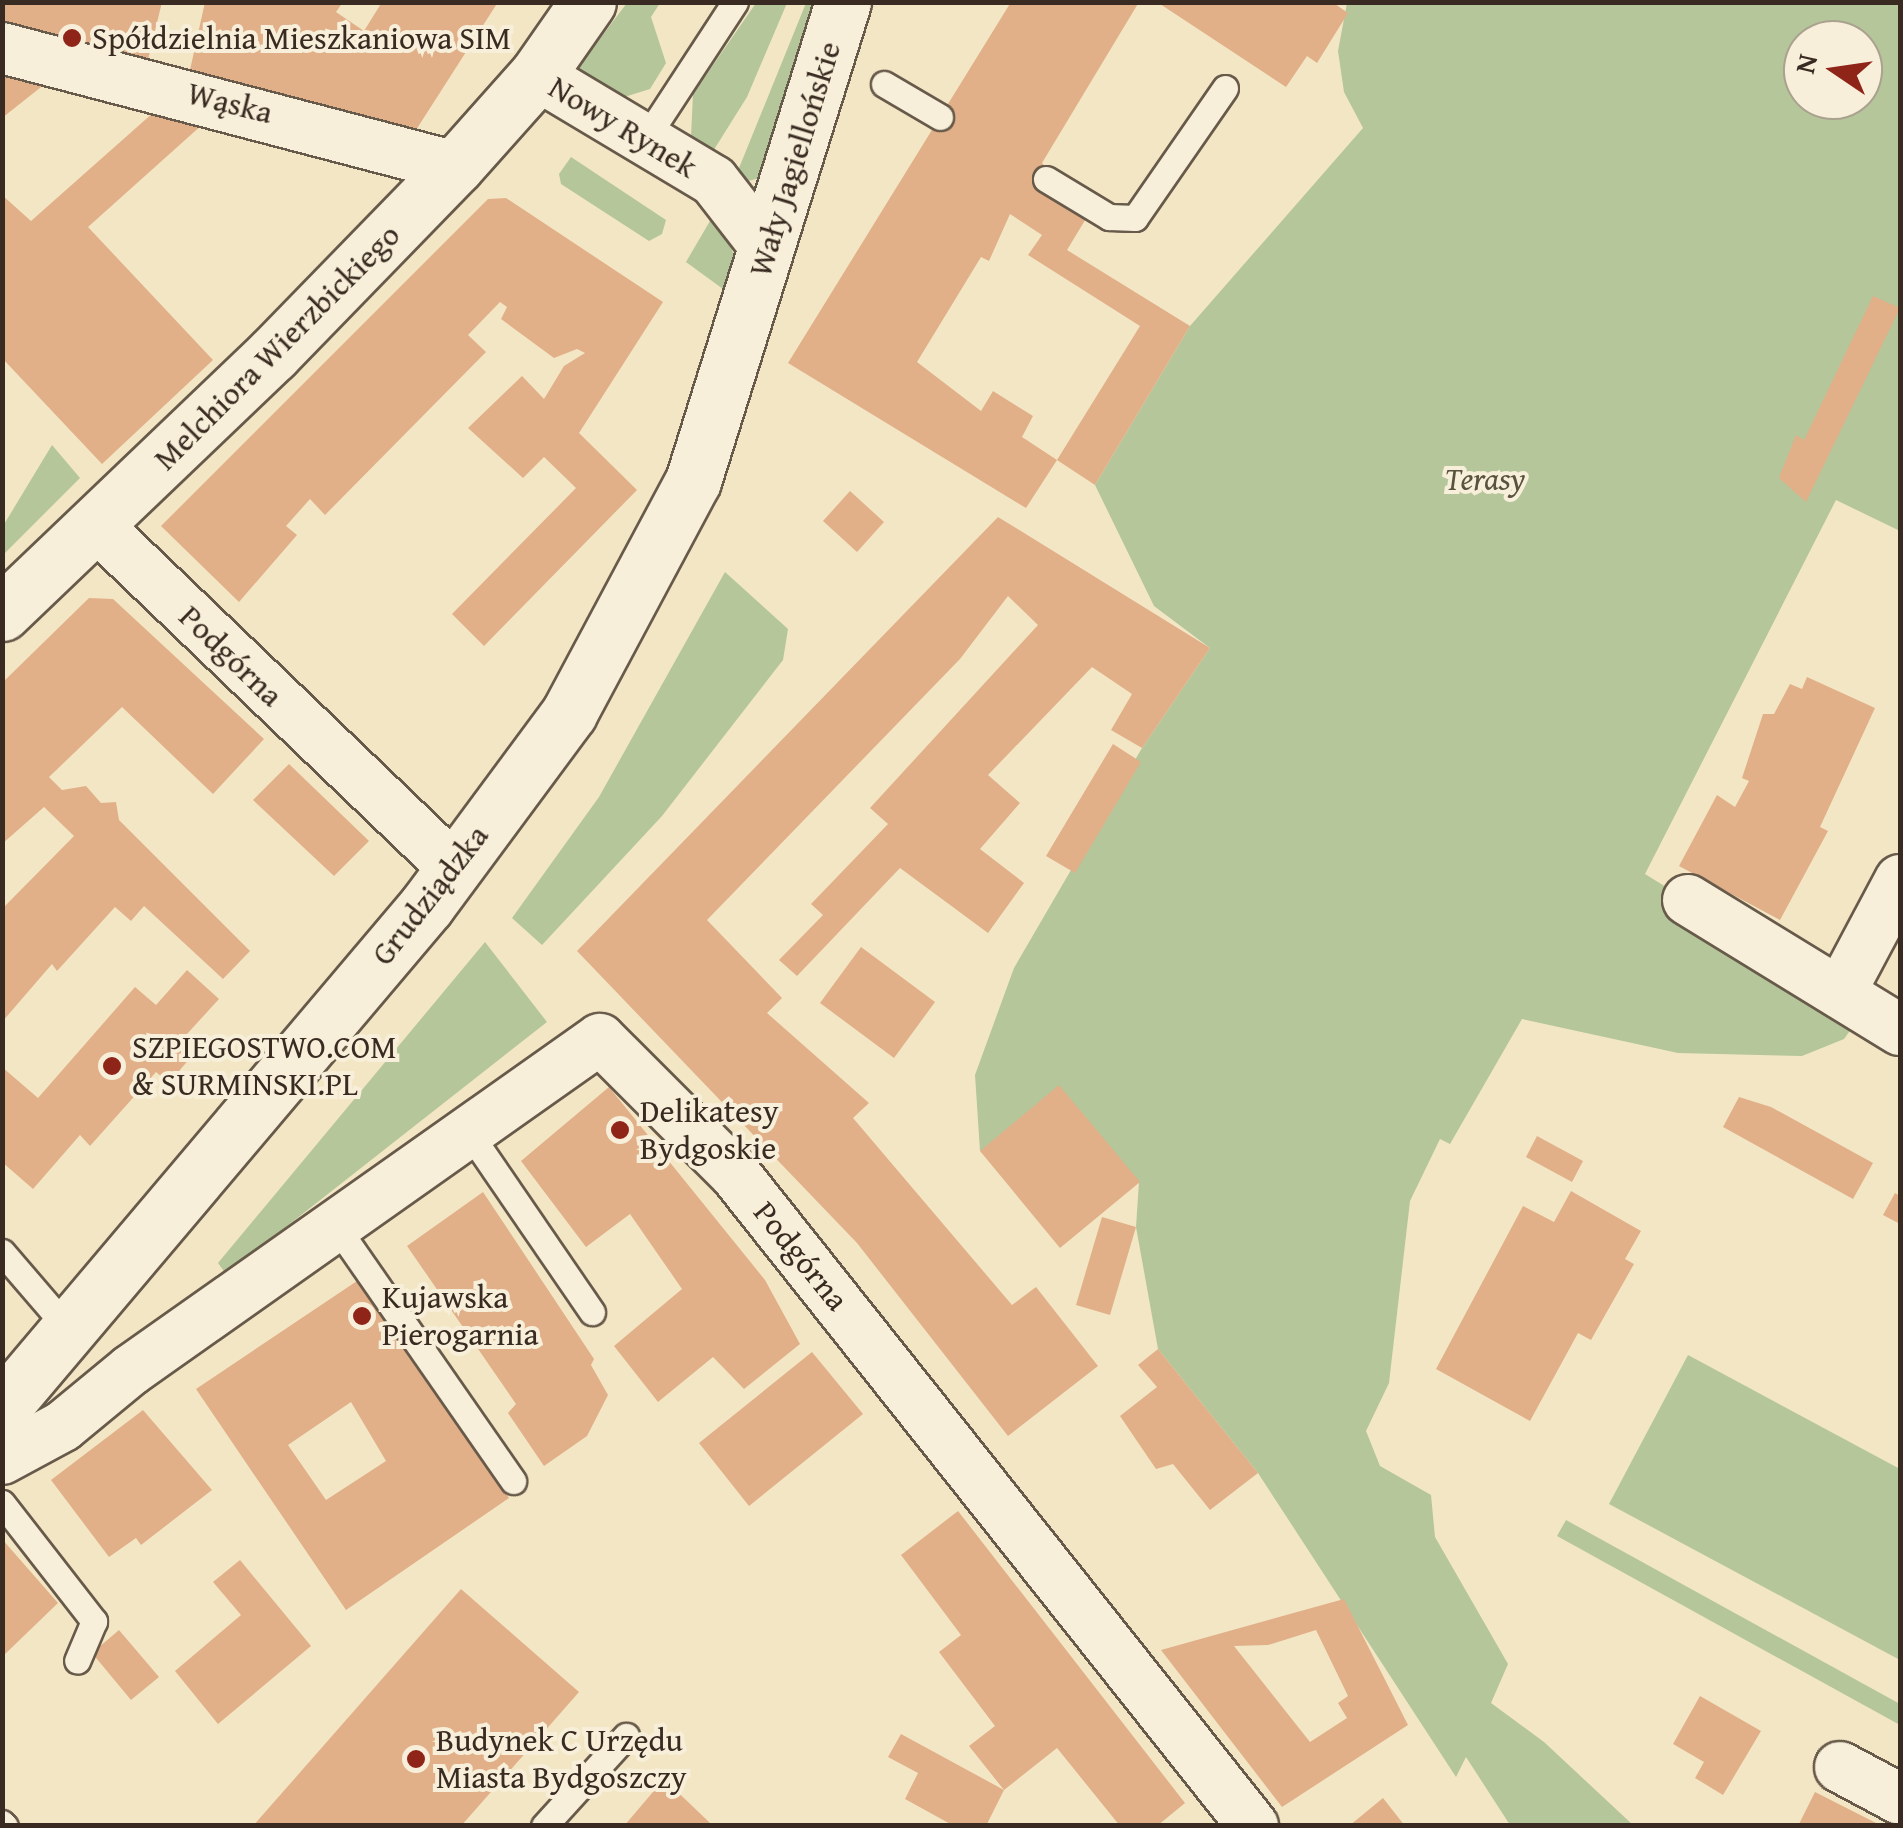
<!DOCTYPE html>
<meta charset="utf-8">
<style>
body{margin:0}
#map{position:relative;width:1903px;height:1828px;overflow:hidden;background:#f3e6c5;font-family:"Gentium Book Plus",serif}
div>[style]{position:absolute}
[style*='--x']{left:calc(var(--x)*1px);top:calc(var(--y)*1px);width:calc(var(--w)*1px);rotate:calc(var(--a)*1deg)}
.green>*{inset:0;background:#b4c69a}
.building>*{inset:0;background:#e1b088}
.roads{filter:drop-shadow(2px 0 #685a4a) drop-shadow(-2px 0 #685a4a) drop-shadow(0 2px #685a4a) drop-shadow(0 -2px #685a4a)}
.lane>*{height:25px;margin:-12.5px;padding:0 12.5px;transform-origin:12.5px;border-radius:12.5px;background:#f7efd9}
.street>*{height:50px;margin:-25px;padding:0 25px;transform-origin:25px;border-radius:25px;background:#f7efd9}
.secondary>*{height:55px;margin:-27.5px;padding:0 27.5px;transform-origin:27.5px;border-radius:27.5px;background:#f7efd9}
.dots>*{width:28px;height:28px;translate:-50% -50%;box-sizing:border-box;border:5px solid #f7efd9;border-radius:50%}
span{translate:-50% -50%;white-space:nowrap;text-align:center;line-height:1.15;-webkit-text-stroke:8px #f7efd9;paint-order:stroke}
.poi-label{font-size:32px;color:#392b21}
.left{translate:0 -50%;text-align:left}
.street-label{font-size:32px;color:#392b21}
.park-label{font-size:32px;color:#58523f;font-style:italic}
.frame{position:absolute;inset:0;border:5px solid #392b21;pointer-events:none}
.north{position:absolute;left:1783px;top:20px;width:100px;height:100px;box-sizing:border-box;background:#f7efd9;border:2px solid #aba18f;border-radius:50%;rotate:283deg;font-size:28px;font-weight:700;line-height:40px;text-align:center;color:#392b21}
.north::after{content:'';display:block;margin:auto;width:35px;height:45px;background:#8f2418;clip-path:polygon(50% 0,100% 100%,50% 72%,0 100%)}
</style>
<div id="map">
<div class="green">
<i style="clip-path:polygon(627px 3px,660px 3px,651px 17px,666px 63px,650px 89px,621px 98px,576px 70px)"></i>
<i style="clip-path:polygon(756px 3px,787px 3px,747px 97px,710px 156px,691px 137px,693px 94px)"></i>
<i style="clip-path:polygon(806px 3px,814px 3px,760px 178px,748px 181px,737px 173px)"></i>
<i style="clip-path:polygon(evenodd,1347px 3px,1900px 3px,1900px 531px,1836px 500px,1645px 874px,1865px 1010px,1844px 1039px,1802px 1056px,1678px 1053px,1522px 1019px,1450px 1144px,1440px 1139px,1410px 1201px,1389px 1383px,1366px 1431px,1380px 1466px,1431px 1495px,1435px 1537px,1508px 1664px,1491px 1703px,1544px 1742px,1633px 1825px,1510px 1825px,1466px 1757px,1456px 1777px,1258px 1473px,1158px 1349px,1136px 1227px,1139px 1182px,980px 1151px,975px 1075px,1014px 968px,1142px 748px,1210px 648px,1154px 606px,1095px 485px,1190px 326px,1363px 128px,1344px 92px,1338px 51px,1347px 3px,1803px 40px,1863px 40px,1863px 100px,1803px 100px,1803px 40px)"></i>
<i style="clip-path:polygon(571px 157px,666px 220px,662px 234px,649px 241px,561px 184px,559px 174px)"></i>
<i style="clip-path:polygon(717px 209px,734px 256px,723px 289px,686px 262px)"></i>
<i style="clip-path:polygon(52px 445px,80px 478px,3px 555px,3px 526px)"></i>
<i style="clip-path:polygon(725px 572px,788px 629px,783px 660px,662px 816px,542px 945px,512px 918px,599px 797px)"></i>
<i style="clip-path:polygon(485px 942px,547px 1022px,226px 1274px,218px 1263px)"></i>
<i style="clip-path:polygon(1688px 1355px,1900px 1469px,1900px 1660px,1609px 1504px)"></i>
<i style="clip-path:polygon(1566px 1520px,1900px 1704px,1900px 1725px,1557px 1536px)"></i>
</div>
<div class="building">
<i style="clip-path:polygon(2px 2px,162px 2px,146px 68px,2px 32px)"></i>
<i style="clip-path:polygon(205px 2px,343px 2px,336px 12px,364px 31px,382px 2px,498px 2px,416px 130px,188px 79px)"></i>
<i style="clip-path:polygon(evenodd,1011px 2px,1139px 2px,1042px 163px,1087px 217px,1067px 250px,1190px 326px,1095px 485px,1057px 460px,1026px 508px,788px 363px,1011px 2px,1010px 214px,1042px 235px,1028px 255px,1140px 326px,1057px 460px,1022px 437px,1033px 416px,993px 391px,981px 411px,917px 362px,981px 257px,989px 261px,1010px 214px)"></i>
<i style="clip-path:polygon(1157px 2px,1332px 2px,1348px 13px,1317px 63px,1307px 56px,1286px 87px)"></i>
<i style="clip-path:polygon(2px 65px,55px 76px,2px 118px)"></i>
<i style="clip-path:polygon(163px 104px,213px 115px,88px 227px,213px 360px,102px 464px,2px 358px,2px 195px,31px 221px)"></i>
<i style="clip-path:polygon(506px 198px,663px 302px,579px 433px,637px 490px,484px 646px,452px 614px,576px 488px,544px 457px,523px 478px,468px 428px,522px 376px,544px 399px,564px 366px,585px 353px,577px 349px,554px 358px,501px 319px,507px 307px,500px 302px,468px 335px,486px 352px,325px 515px,310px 499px,286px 526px,297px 535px,239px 602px,161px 526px,488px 199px)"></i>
<i style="clip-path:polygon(1873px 296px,1900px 308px,1806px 502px,1779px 478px,1796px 435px,1804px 440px)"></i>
<i style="clip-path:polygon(850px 491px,884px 522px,857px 552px,823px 521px)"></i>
<i style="clip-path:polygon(998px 517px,1210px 648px,1142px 748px,1111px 730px,1132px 694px,1092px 667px,988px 775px,1020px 803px,980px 849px,1024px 883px,988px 933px,900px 868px,797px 976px,779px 960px,823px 915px,811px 904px,888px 824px,870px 808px,1038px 625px,1008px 596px,960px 659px,707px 920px,782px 998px,767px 1013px,869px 1103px,853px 1118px,1012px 1305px,1036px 1287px,1098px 1366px,1008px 1436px,857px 1243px,577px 951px)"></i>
<i style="clip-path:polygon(89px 598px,113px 599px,264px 739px,213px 794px,122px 707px,49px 777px,62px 790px,86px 786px,101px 803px,116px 802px,119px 820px,250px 951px,223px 979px,144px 906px,131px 921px,115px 907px,57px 971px,52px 964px,2px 1022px,2px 909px,74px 836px,44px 807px,2px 844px,2px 683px)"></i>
<i style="clip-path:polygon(1807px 677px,1875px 708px,1820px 827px,1828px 831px,1780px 920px,1679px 866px,1717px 795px,1735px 807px,1749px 781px,1742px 778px,1763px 714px,1774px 714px,1790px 684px,1802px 689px)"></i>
<i style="clip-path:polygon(1113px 744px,1141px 762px,1075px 873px,1046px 856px)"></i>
<i style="clip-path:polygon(289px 764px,369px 841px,334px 876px,253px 800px)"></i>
<i style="clip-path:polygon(861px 947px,935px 1002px,894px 1058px,820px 1003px)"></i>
<i style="clip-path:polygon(187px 970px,219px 999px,187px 1034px,201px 1045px,169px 1083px,156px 1072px,90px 1146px,80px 1135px,33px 1189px,2px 1162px,2px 1067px,38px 1098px,135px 987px,156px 1005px)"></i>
<i style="clip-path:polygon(1059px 1085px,1140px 1182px,1060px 1248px,980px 1151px)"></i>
<i style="clip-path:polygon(609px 1087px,765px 1280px,800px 1344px,744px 1389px,713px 1357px,658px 1402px,614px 1346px,682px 1289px,630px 1214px,586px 1247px,521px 1161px)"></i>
<i style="clip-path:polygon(1739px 1097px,1771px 1107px,1873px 1163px,1853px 1199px,1723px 1127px)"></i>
<i style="clip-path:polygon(1537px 1136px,1583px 1161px,1572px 1182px,1526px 1157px)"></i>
<i style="clip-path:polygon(1571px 1191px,1641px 1231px,1625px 1259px,1634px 1264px,1591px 1340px,1578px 1333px,1530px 1421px,1436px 1369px,1523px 1206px,1554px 1222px)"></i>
<i style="clip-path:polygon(483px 1192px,594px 1359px,591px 1365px,608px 1395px,587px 1436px,544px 1466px,508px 1413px,516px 1404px,407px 1246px)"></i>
<i style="clip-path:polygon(1895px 1193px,1900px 1196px,1900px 1224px,1883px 1215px)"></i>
<i style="clip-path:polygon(1102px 1217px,1136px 1227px,1110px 1315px,1076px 1305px)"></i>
<i style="clip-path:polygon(evenodd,357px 1281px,509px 1498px,346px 1610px,196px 1389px,357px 1281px,351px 1402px,386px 1461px,326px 1500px,288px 1445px,351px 1402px)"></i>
<i style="clip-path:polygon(1158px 1349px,1258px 1473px,1210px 1510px,1173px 1464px,1156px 1469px,1120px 1416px,1157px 1387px,1138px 1365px)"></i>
<i style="clip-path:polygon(812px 1352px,863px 1414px,749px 1506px,699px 1443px)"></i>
<i style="clip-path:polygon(143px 1410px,212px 1490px,141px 1545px,136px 1538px,109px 1557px,51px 1480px)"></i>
<i style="clip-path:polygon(958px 1511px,1185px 1803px,1157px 1826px,1120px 1826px,1057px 1748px,1004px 1790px,986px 1826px,954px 1826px,905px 1799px,918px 1773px,888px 1757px,901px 1734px,1004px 1790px,969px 1746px,995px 1726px,939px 1652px,961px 1635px,901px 1555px)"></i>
<i style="clip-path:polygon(2px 1539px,58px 1603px,2px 1657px)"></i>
<i style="clip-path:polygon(240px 1560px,311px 1646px,218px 1724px,175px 1671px,241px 1615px,213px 1582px)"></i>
<i style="clip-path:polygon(461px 1589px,579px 1692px,461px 1826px,253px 1826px)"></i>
<i style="clip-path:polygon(evenodd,1344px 1599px,1408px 1725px,1282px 1807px,1161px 1650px,1344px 1599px,1316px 1630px,1348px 1696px,1338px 1703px,1347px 1718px,1310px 1742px,1234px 1646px,1268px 1645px,1316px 1630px)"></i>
<i style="clip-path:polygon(119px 1630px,159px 1677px,131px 1700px,92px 1653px)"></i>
<i style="clip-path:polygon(1700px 1696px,1761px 1731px,1723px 1795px,1695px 1778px,1704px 1762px,1673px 1744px)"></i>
<i style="clip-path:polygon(664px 1779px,709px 1822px,713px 1826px,624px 1826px)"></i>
<i style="clip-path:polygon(1815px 1792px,1882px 1826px,1798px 1826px)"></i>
<i style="clip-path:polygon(1383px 1798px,1405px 1826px,1349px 1826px)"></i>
</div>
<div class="roads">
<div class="lane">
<i style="--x:884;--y:84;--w:65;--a:30.5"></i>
<i style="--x:644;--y:141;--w:166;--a:-56.8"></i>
<i style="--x:1046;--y:179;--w:74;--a:31.1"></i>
<i style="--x:1109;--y:217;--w:26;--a:2"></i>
<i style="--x:1135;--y:218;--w:158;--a:-55.3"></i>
<i style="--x:470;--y:1134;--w:216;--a:55.6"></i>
<i style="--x:338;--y:1229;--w:307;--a:55.2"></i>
<i style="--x:2;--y:1252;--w:103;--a:49.3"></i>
<i style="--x:2;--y:1503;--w:150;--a:52.1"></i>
<i style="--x:94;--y:1621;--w:43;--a:113"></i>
<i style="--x:2;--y:1823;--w:4;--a:45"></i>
<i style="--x:544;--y:1826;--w:122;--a:-47.7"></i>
</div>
<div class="street">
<i style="--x:2;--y:48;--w:468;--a:14.7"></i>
<i style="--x:537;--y:75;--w:206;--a:30.9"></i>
<i style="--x:714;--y:181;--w:85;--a:52.2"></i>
<i style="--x:96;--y:525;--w:496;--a:43.8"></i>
<i style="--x:1688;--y:900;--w:249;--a:31.5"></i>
<i style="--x:1840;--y:993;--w:128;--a:-62"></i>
<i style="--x:2;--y:1459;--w:69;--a:-28.4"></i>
<i style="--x:63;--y:1426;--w:88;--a:-39.5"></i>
<i style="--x:131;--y:1370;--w:574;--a:-35.21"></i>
<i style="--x:600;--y:1039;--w:191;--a:45"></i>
<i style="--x:735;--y:1174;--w:833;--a:51.53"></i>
<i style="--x:1840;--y:1767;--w:68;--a:28.1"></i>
</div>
<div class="secondary">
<i style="--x:2;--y:613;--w:375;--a:-43.7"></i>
<i style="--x:273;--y:354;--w:261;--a:-45.8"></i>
<i style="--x:455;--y:167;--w:123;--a:-48.3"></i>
<i style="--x:537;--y:75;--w:89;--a:-55.1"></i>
<i style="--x:2;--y:1408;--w:659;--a:-49.8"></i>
<i style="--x:427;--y:905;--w:239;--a:-53.5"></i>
<i style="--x:569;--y:713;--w:263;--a:-61.9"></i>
<i style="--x:693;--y:481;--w:502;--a:-72.61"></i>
</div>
</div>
<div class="dots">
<i style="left:72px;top:38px;background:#8f2418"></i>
<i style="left:112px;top:1066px;background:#8f2418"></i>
<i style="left:620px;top:1130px;background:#8f2418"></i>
<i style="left:362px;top:1316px;background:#8f2418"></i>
<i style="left:416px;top:1759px;background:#8f2418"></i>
</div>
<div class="poi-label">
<span class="left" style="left:92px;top:38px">Spółdzielnia Mieszkaniowa SIM</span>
<span class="left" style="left:132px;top:1066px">SZPIEGOSTWO.COM<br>&amp; SURMINSKI.PL</span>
<span class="left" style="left:640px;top:1130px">Delikatesy<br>Bydgoskie</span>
<span class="left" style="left:382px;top:1316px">Kujawska<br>Pierogarnia</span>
<span class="left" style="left:436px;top:1759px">Budynek C Urzędu<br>Miasta Bydgoszczy</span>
</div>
<div class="street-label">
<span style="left:230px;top:103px;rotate:14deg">Wąska</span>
<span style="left:623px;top:127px;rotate:31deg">Nowy Rynek</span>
<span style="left:795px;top:159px;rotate:-73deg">Wały Jagiellońskie</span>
<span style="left:277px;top:347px;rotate:-45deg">Melchiora Wierzbickiego</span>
<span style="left:231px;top:656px;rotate:44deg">Podgórna</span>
<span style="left:430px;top:895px;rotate:-52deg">Grudziądzka</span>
<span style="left:801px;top:1256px;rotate:51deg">Podgórna</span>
</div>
<div class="park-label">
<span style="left:1485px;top:479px">Terasy</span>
</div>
<div class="frame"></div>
<div class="north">N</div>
</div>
